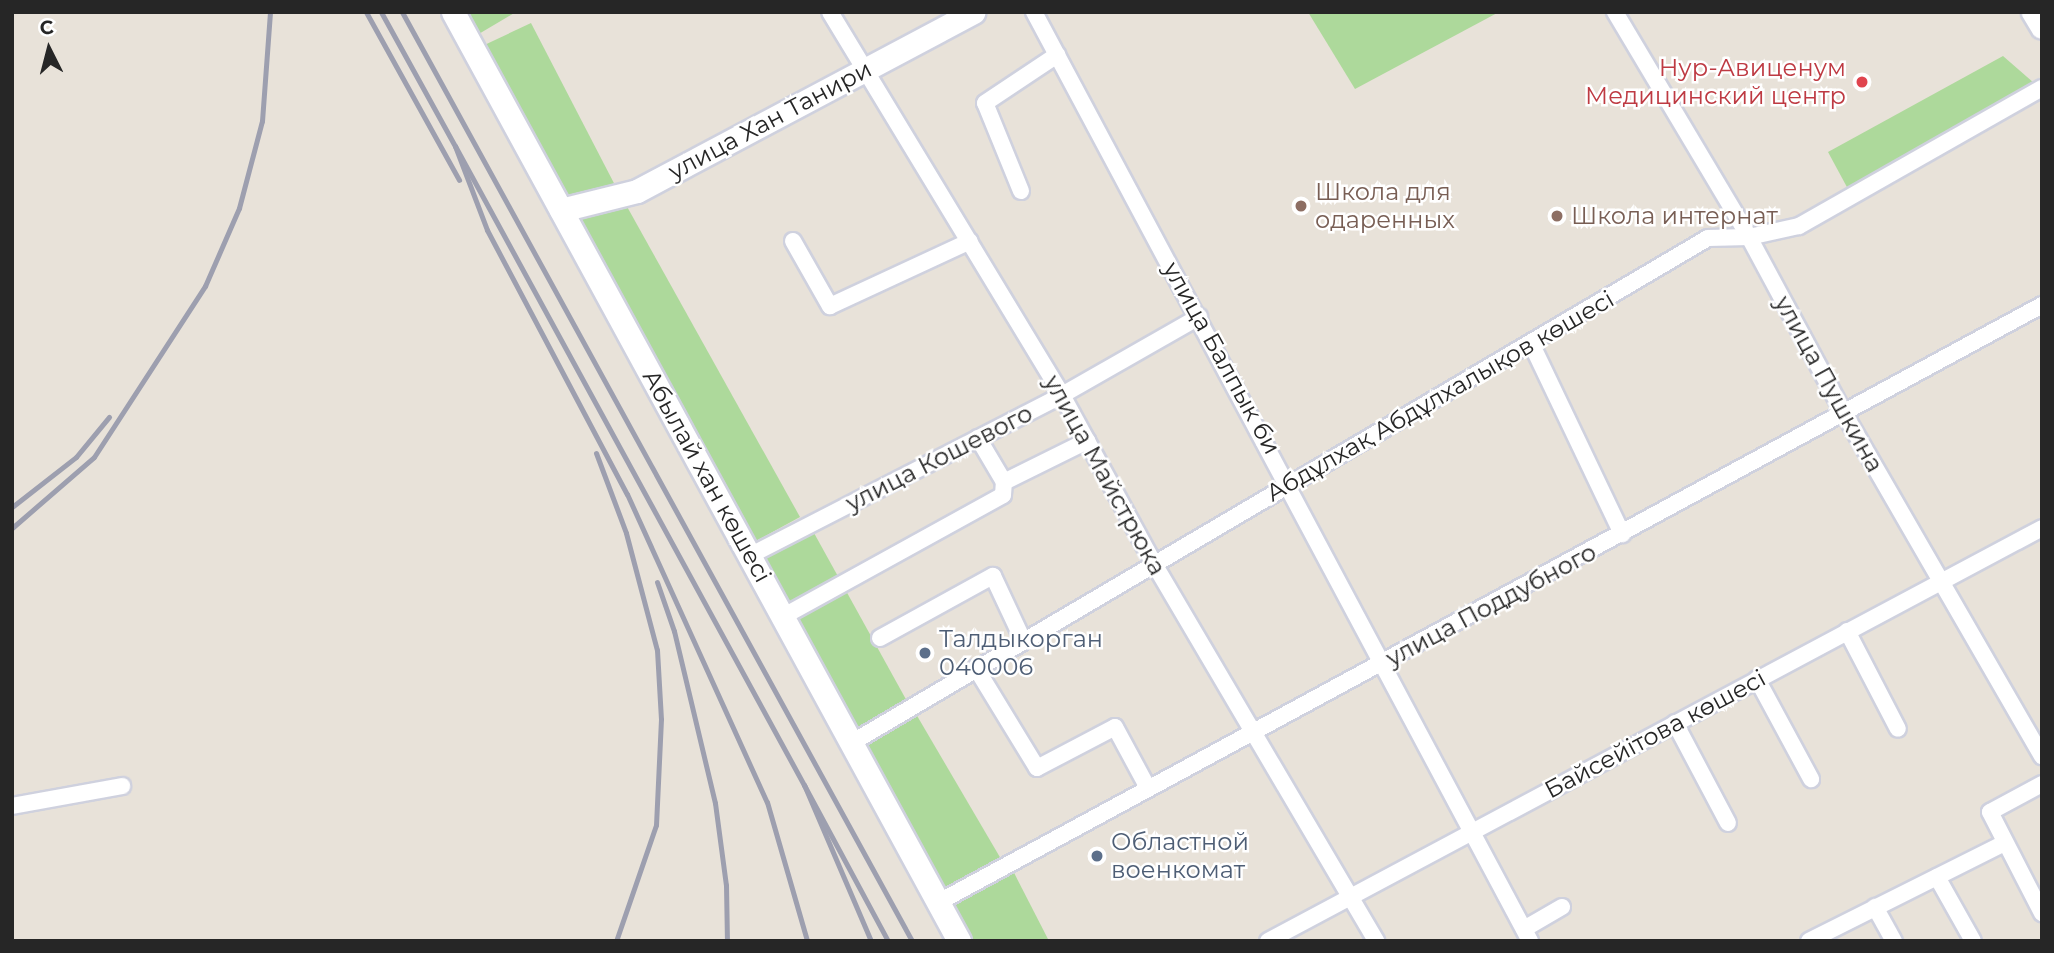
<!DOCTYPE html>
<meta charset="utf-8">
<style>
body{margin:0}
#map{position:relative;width:2054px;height:953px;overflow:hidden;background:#e8e2d9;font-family:Montserrat,sans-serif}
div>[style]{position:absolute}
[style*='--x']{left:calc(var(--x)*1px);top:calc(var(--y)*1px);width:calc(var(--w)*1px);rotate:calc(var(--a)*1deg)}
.green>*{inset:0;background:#add99b}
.roads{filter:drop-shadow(2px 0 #cfd1de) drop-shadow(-2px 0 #cfd1de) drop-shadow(0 2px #cfd1de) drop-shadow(0 -2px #cfd1de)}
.street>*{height:16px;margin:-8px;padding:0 8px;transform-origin:8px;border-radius:8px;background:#fff}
.secondary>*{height:23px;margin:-11.5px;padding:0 11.5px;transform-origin:11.5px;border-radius:11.5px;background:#fff}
.rail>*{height:5px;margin:-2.5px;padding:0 2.5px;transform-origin:2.5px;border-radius:2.5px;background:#9d9faf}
.dots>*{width:19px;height:19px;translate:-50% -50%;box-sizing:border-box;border:4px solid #fff;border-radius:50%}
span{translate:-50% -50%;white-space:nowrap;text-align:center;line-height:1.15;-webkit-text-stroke:5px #fff;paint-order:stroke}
.health-label{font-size:24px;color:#be3a42}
.right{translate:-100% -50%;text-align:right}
.street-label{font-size:24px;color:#262626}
.education-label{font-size:24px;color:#785e54}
.left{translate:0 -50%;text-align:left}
.service-label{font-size:24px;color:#4e5e75}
.frame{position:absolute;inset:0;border:14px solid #262626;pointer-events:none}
.north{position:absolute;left:14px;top:14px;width:70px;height:70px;-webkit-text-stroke:5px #fff;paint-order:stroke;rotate:354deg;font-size:19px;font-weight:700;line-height:28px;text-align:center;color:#262626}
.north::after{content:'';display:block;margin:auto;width:24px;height:32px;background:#262626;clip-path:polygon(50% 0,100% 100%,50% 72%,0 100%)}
</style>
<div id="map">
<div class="green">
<i style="clip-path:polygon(458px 12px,516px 12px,472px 38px)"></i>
<i style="clip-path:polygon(1308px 12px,1499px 12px,1355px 89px)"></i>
<i style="clip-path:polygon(531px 23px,617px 189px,562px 201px,478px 48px)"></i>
<i style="clip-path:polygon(2003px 56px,2034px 83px,1848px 189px,1828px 152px)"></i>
<i style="clip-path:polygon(625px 203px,800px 517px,754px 542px,574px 216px)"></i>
<i style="clip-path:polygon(814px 533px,908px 703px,854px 731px,759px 556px)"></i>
<i style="clip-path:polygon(916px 714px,1001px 859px,941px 894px,861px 746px)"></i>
<i style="clip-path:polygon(1009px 863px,1049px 941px,965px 941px,945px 905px)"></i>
</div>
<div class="roads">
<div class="street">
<i style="--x:830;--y:12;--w:448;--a:58.8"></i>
<i style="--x:1062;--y:395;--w:190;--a:61.4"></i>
<i style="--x:1153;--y:562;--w:440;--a:59.5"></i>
<i style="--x:1034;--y:12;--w:1053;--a:61.9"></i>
<i style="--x:1615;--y:12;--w:262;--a:59.2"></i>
<i style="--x:1749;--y:237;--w:202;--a:61.7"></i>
<i style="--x:1845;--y:415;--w:394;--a:60"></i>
<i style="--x:1021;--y:191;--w:95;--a:-112.2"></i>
<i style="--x:985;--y:103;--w:87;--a:-33.7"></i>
<i style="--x:793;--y:241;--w:75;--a:60.4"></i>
<i style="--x:830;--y:306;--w:154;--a:-24.9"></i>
<i style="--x:1531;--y:343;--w:212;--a:64.5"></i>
<i style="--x:978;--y:438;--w:51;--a:59.4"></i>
<i style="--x:751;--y:555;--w:350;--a:-27.2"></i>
<i style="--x:1062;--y:395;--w:158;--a:-29.7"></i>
<i style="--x:784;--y:616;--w:250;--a:-28.9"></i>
<i style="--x:1003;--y:495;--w:13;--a:-86"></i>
<i style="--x:1004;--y:482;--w:93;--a:-26.3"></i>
<i style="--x:1847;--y:631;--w:110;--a:62.5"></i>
<i style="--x:880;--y:638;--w:129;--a:-28.8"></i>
<i style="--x:993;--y:576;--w:71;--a:64.9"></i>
<i style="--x:976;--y:668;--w:117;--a:58.6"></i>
<i style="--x:1037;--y:768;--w:88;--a:-27.7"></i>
<i style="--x:1115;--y:727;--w:69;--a:61.6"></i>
<i style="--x:1757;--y:679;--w:114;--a:61.6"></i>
<i style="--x:1675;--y:723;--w:113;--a:62.1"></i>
<i style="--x:853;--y:742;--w:992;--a:-30.52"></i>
<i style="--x:1708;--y:238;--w:41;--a:-1.4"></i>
<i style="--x:1749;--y:237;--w:51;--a:-12.4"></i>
<i style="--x:1799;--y:226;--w:279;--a:-29.6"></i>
<i style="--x:2042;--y:784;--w:59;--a:151.7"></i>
<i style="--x:1990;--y:812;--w:114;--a:62.8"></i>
<i style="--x:12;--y:806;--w:112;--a:-10.3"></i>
<i style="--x:1937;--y:877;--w:73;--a:60.6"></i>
<i style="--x:939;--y:902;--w:1254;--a:-28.42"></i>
<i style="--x:1875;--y:907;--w:39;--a:61"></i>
<i style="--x:1524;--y:929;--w:44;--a:-30.1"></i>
<i style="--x:1268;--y:941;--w:877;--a:-28.08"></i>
<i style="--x:1809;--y:941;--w:219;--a:-26.6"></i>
</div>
<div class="secondary">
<i style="--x:453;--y:12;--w:1058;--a:61.42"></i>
<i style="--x:2033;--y:12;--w:17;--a:59"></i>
<i style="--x:561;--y:210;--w:78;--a:-14"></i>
<i style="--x:637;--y:191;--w:381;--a:-28"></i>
</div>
</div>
<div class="rail">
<i style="--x:366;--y:12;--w:192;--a:61"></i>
<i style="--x:381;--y:12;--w:153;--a:61.1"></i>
<i style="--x:402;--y:12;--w:1060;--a:61.23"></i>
<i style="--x:596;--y:453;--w:85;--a:69.4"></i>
<i style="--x:626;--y:533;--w:121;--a:75.2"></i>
<i style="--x:657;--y:650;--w:69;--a:86.7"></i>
<i style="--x:661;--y:719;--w:106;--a:92.7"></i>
<i style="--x:656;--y:825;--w:123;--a:109"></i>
<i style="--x:12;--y:507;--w:81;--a:-38"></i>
<i style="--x:76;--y:457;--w:52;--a:-50.5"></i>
<i style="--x:12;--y:528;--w:108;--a:-40.9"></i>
<i style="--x:94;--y:457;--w:204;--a:-57"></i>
<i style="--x:205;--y:286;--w:85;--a:-66.4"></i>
<i style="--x:239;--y:208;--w:90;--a:-75.2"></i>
<i style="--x:262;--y:121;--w:109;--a:-85.8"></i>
<i style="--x:657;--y:582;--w:52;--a:70.9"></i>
<i style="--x:674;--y:631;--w:177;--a:76.6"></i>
<i style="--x:715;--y:803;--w:83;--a:82.4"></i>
<i style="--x:726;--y:885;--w:56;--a:89"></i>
<i style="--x:804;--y:785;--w:728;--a:-118.64"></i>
<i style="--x:455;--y:146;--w:90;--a:69.1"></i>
<i style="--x:487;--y:230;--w:299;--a:62.1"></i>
<i style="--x:627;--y:494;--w:338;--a:65.6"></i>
<i style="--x:767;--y:802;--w:145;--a:73.9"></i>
<i style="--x:871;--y:941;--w:170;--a:-113.2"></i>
<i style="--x:804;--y:785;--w:177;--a:61.7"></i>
</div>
<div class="dots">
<i style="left:1862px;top:82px;background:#e0444e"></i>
<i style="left:1301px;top:206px;background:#8d6e63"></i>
<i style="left:1557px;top:216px;background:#8d6e63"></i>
<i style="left:925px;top:653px;background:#5c6f8a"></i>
<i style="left:1097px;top:856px;background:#5c6f8a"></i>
</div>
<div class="health-label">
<span class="right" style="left:1846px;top:82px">Нур-Авиценум<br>Медицинский центр</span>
</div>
<div class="street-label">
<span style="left:770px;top:120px;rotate:-28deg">улица Хан Танири</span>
<span style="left:1222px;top:358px;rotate:61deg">улица Балпык би</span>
<span style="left:1829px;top:384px;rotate:61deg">улица Пушкина</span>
<span style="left:1440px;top:396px;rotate:-30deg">Абдұлхақ Абдұлхалықов көшесі</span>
<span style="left:939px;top:458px;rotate:-27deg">улица Кошевого</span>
<span style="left:1105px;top:475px;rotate:61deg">улица Майстрюка</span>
<span style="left:707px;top:476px;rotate:61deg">Абылай хан көшесі</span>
<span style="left:1491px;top:605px;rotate:-28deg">улица Поддубного</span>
<span style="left:1655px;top:734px;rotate:-28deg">Байсейітова көшесі</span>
</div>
<div class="education-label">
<span class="left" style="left:1315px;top:206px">Школа для<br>одаренных</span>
<span class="left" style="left:1571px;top:216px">Школа интернат</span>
</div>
<div class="service-label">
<span class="left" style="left:939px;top:653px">Талдыкорган<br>040006</span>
<span class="left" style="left:1111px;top:856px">Областной<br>военкомат</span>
</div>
<div class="frame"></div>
<div class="north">С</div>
</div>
